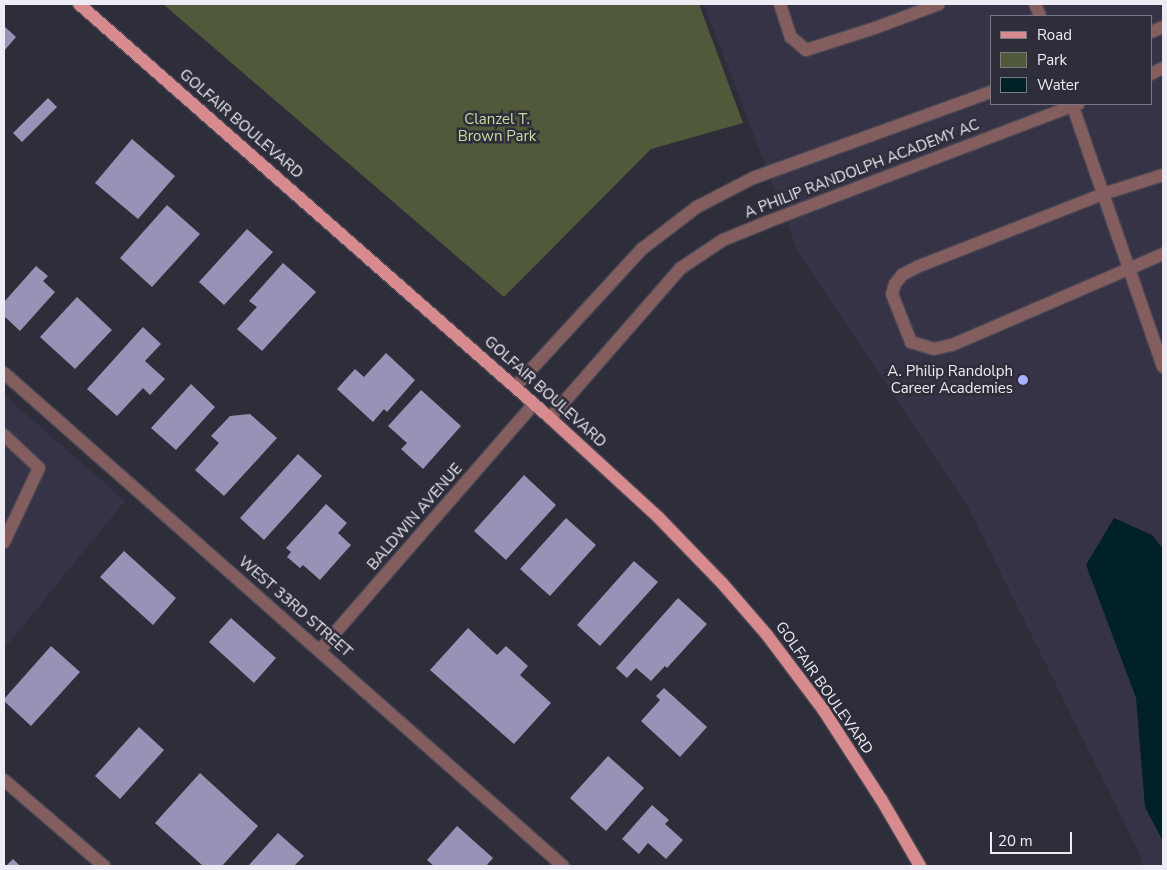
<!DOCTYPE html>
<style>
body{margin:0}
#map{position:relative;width:1167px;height:870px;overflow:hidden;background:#2e2d3a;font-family:"Nunito Sans",sans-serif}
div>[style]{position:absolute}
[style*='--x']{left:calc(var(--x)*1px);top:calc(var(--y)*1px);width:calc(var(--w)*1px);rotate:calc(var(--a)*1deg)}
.built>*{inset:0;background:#363346}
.green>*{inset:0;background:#505a3b}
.water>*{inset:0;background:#002126}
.building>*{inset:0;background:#9893b6}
.roads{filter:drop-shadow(1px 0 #494854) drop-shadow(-1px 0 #494854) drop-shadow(0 1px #494854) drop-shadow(0 -1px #494854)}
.minor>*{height:12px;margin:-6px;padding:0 6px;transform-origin:6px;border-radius:6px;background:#845e5f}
.major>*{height:12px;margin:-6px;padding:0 6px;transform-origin:6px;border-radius:6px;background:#d88b8e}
.dots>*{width:14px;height:14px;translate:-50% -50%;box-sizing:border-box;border:2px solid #2e2d3a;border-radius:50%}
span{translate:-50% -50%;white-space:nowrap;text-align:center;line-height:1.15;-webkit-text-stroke:5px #2e2d3a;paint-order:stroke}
.park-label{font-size:15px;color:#c7dba0}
.street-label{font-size:15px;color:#edecf5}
.poi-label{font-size:15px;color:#edecf5}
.right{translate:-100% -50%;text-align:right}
.frame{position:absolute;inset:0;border:5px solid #edecf5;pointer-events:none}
.legend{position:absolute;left:990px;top:15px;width:162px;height:90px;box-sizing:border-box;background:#2e2d3a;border:1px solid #7a7985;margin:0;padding:6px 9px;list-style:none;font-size:15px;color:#edecf5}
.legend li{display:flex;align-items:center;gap:10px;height:25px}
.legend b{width:25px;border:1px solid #7a7985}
.scale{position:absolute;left:990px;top:832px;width:82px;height:22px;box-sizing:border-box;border:2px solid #edecf5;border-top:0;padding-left:6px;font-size:15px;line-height:18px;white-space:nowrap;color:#edecf5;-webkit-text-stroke:4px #2e2d3a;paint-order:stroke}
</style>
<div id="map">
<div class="built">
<i style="clip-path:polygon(evenodd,704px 4px,1163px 4px,1163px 866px,1143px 866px,1139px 852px,968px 507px,799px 254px,704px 4px,991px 16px,1151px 16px,1151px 104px,991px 104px,991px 16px)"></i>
<i style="clip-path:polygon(4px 395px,125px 501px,4px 649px)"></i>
</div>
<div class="green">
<i style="clip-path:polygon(163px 4px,699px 4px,743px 123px,651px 149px,504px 297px)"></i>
</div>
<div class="water">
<i style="clip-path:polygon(1114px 518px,1152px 535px,1163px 549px,1163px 841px,1145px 807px,1136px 698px,1086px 565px)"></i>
</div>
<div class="building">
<i style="clip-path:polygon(4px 26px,16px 37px,4px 51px)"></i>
<i style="clip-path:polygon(48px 98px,57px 107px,22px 142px,13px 133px)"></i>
<i style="clip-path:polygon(132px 139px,175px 176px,138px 219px,95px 183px)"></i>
<i style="clip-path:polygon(167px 205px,200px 234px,152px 287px,120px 258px)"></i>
<i style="clip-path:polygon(247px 229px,273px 252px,224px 305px,199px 282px)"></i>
<i style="clip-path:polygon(283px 263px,316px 292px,262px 351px,237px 329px,257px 307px,249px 301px)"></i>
<i style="clip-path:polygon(36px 266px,48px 276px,43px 281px,55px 292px,20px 331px,4px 316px,4px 302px)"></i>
<i style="clip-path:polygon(77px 297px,112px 330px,75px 369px,40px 337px)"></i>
<i style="clip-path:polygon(143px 327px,161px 344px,145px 361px,165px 379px,150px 395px,143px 388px,117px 416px,87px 389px)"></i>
<i style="clip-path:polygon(386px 353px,415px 380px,387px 412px,384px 409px,373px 422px,337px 389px,355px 369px,364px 377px)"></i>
<i style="clip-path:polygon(191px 384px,215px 407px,176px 450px,151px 428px)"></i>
<i style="clip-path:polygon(421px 390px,461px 426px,423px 469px,401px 449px,407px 443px,388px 426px)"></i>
<i style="clip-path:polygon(250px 414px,277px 438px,224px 496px,195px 470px,219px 443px,211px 436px,230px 416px)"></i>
<i style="clip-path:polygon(298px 454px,322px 476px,264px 540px,240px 518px)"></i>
<i style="clip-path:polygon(524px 475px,556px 505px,506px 560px,474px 531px)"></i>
<i style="clip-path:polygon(326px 504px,347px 523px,338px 533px,351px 545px,320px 580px,303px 565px,300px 568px,287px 557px,291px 552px,286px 548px)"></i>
<i style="clip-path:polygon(566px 518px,596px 545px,550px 596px,520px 569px)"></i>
<i style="clip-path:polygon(124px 551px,176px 598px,153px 625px,100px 577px)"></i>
<i style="clip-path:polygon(634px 561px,658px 582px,600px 646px,577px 625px)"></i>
<i style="clip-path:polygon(678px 598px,707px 624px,667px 668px,665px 666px,651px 681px,636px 668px,627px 678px,616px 668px)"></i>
<i style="clip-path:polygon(231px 618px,276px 658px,254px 683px,209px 642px)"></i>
<i style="clip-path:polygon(468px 628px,497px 655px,506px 646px,528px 666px,520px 675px,551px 703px,514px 744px,430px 670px)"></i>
<i style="clip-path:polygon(51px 646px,80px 672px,31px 726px,4px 701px,4px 699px)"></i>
<i style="clip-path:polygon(664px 688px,707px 727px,680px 757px,641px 721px,660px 700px,656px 696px)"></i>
<i style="clip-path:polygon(139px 727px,164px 750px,120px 799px,95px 776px)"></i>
<i style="clip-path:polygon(608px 756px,644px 788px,606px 831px,570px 798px)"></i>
<i style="clip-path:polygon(200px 773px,258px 826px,222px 866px,203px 866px,155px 823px)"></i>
<i style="clip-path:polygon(652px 805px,669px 820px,665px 824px,683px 840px,666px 859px,648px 843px,639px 854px,622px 839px)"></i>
<i style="clip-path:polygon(457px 826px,493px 858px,486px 866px,434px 866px,427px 860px)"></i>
<i style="clip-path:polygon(278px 833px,304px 856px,294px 866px,248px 866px)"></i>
<i style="clip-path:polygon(13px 859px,20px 866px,6px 866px)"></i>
</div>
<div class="roads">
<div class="minor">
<i style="--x:780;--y:4;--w:35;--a:72"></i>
<i style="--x:791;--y:37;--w:20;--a:41"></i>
<i style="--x:806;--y:50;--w:72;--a:-17.7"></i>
<i style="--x:875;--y:28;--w:68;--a:-20.6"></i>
<i style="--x:1035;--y:4;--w:13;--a:67"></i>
<i style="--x:1151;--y:32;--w:13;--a:-23"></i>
<i style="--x:1151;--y:74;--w:13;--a:-27"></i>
<i style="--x:1072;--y:104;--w:278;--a:70.9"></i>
<i style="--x:1163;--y:175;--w:63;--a:162.4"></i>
<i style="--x:1103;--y:194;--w:200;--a:158.6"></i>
<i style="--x:917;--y:267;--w:17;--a:152"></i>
<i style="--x:902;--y:275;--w:11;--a:128"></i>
<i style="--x:895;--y:284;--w:10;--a:107"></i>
<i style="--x:892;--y:294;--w:52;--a:68.4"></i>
<i style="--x:911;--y:342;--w:24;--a:17"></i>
<i style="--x:934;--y:349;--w:18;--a:-13"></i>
<i style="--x:952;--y:345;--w:230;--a:-23.3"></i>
<i style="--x:4;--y:373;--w:745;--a:41.41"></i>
<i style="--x:515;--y:387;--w:188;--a:-47.4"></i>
<i style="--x:642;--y:249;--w:69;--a:-37.4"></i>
<i style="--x:697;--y:207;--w:63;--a:-27.4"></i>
<i style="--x:753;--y:178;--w:253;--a:-19.9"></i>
<i style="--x:550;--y:418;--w:199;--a:-48.9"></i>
<i style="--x:681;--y:268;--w:50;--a:-33.7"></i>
<i style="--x:723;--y:240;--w:48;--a:-22.2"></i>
<i style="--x:767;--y:222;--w:333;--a:-20.8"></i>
<i style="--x:4;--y:435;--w:48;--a:43.3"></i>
<i style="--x:39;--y:468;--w:82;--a:115.3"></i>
<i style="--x:320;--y:650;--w:326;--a:-49"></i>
<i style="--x:4;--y:780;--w:132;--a:40.7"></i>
</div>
<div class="major">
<i style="--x:79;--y:4;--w:627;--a:41.31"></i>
<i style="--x:550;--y:418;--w:147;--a:42.5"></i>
<i style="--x:658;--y:517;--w:92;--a:45.9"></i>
<i style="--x:722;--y:583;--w:69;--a:49.1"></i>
<i style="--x:767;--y:635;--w:95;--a:53.1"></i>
<i style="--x:824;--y:711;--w:105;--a:57.1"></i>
<i style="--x:881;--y:799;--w:78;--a:59.8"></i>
</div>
</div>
<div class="dots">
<i style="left:1023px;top:380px;background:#a9b0fc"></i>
</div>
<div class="park-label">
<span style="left:497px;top:128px">Clanzel T.<br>Brown Park</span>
</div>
<div class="street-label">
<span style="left:241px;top:124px;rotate:41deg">GOLFAIR BOULEVARD</span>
<span style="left:862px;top:169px;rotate:-21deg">A PHILIP RANDOLPH ACADEMY AC</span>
<span style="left:545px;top:392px;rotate:42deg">GOLFAIR BOULEVARD</span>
<span style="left:415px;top:517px;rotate:-49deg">BALDWIN AVENUE</span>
<span style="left:295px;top:607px;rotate:41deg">WEST 33RD STREET</span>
<span style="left:824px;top:688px;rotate:55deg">GOLFAIR BOULEVARD</span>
</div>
<div class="poi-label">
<span class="right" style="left:1013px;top:380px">A. Philip Randolph<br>Career Academies</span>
</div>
<div class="frame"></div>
<ul class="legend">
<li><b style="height:6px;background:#d88b8e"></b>Road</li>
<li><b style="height:14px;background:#505a3b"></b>Park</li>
<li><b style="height:14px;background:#002126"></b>Water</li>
</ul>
<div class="scale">20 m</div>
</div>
